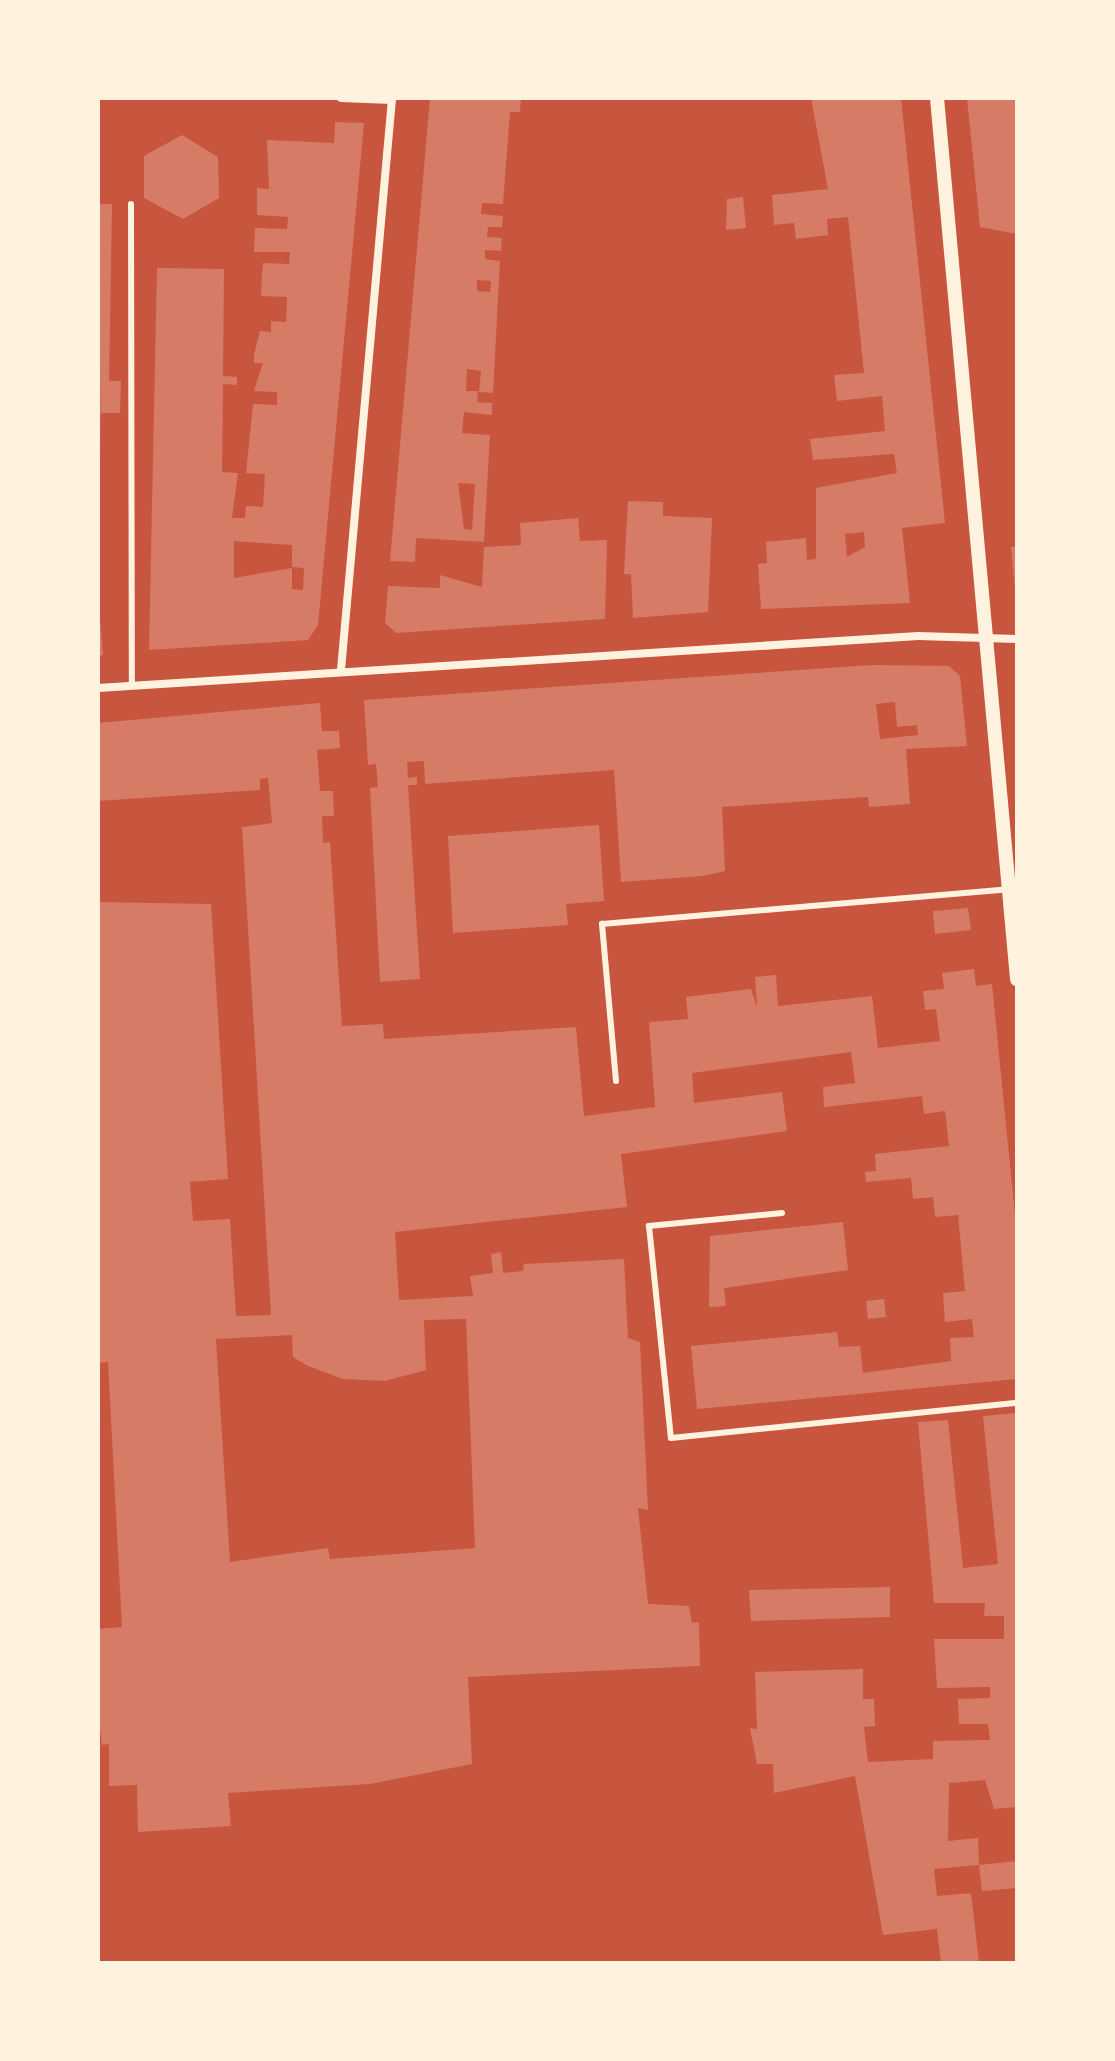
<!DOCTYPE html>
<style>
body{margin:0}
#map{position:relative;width:1115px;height:2061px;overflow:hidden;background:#c8553d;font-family:"Titillium Web",sans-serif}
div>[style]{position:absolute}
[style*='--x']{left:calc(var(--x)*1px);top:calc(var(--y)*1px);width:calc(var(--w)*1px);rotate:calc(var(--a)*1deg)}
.building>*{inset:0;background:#d67c66}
.service>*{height:6px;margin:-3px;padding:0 3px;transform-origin:3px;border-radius:3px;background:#fff3e0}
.minor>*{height:8px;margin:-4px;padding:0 4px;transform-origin:4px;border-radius:4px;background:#fff3e0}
.tertiary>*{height:14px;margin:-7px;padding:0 7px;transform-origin:7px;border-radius:7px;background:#fff3e0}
span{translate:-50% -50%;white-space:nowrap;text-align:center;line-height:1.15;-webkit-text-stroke:7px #fff3e0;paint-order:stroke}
.frame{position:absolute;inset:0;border:100px solid #fff3e0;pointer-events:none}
</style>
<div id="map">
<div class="building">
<i style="clip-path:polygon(evenodd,430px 98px,521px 98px,520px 112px,510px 112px,503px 204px,482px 203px,481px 214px,503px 216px,502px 227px,488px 227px,487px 237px,502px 238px,501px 251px,485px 250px,485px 259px,500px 261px,493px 393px,479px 392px,481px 371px,467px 369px,466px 391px,478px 391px,477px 402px,492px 403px,492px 415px,464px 412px,462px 433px,490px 435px,484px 542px,416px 538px,415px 562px,390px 561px,430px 98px,477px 280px,491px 281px,490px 292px,477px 291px,477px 280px,430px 98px,458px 483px,475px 484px,472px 530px,464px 529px,458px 483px)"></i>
<i style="clip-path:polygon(evenodd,811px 98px,901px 98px,945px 523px,902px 528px,910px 603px,761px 609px,758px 564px,767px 563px,766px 542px,806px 538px,807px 560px,816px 559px,816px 488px,897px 473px,894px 454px,813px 460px,810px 439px,885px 431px,882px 396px,837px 401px,834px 375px,864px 373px,848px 217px,827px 219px,828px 235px,796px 239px,794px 223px,774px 225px,772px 195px,828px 189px,811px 98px,864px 532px,865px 547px,847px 557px,845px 534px,864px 532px)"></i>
<i style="clip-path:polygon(967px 98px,1017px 98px,1017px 234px,980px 227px)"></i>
<i style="clip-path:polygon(evenodd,335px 122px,364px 123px,318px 625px,308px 640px,149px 650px,157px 268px,224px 269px,223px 376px,237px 377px,237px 385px,223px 384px,222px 472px,238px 473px,232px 518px,245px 518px,246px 506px,263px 507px,265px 474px,246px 473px,253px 404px,277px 405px,277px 392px,254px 391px,263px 363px,254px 363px,254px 355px,260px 331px,271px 332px,271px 321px,286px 322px,287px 297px,261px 296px,262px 273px,263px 263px,289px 264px,290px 252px,254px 252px,255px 228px,287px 229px,288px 217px,257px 215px,257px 188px,269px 189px,267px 140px,334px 143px,335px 122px,234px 541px,292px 545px,292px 567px,304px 568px,303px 590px,292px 589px,292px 568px,234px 578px,234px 541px)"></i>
<i style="clip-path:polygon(182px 135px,218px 157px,219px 198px,183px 219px,144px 198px,144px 156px)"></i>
<i style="clip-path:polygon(743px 197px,746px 228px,726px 230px,727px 199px)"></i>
<i style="clip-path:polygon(98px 204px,112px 204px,109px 381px,121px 381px,120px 413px,101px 413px,101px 456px)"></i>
<i style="clip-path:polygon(628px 501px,663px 502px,663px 516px,712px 518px,708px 612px,633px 618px,631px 574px,624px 574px)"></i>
<i style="clip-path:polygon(578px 518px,580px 541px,607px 540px,605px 619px,396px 633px,385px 623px,388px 586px,440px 588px,440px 575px,482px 587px,484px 547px,521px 545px,520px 523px)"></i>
<i style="clip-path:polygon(1011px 547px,1017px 547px,1017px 589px,1015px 589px)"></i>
<i style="clip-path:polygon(98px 620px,100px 620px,103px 655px,98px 656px)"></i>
<i style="clip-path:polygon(evenodd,872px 665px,949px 666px,960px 676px,967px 746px,906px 749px,910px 804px,869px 807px,868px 797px,722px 807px,725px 871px,703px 876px,621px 882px,614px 770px,425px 784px,424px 761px,407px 762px,408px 778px,417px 777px,417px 785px,408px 785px,420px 979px,380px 982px,370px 788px,378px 787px,376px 764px,368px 765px,364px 700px,872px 665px,895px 702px,897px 727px,917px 725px,918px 735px,880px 739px,876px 704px,895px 702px)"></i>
<i style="clip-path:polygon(evenodd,320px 703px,322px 731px,339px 731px,340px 748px,317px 750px,320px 791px,333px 791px,334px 816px,322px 816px,323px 843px,330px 842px,342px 1026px,383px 1024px,384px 1039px,576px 1027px,584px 1116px,655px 1107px,649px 1022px,688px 1019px,686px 997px,751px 989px,757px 1008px,755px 977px,776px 975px,778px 1006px,872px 996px,878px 1048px,940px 1041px,936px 1009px,925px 1010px,923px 991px,944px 989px,942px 973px,974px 969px,976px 986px,992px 984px,1017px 1235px,1017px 1379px,697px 1409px,691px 1346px,837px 1332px,839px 1347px,860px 1346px,863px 1373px,951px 1361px,950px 1338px,974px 1337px,972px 1319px,945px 1322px,943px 1293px,965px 1291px,958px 1215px,935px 1217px,933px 1197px,913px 1199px,911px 1178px,866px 1182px,865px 1172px,876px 1171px,875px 1154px,949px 1146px,945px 1111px,924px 1114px,922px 1096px,824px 1107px,823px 1087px,855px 1083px,851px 1052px,692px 1073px,694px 1103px,782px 1092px,787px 1131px,621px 1154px,627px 1207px,395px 1232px,399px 1300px,473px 1296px,470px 1276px,493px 1273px,491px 1254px,501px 1252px,503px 1273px,523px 1271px,524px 1264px,624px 1259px,628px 1338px,640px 1342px,648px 1510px,638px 1508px,648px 1604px,689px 1606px,692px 1623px,699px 1622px,700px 1666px,468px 1677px,472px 1764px,370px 1784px,228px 1793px,231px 1826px,138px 1832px,137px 1785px,109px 1786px,109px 1744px,102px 1745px,98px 1712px,98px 1629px,122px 1627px,108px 1362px,98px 1363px,98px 902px,211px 904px,228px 1179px,190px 1182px,193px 1221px,230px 1219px,236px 1316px,271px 1315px,242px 827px,272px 823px,268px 778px,260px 779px,260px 790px,98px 801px,98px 723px,320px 703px,466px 1319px,475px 1548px,330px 1559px,328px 1548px,230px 1562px,216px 1339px,292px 1335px,293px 1357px,308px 1366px,343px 1379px,385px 1381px,426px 1370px,424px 1320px,466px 1319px)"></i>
<i style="clip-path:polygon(599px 825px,604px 901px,566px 904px,568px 925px,453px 933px,448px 836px)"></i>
<i style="clip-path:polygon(968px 908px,971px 930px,935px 934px,933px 911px)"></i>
<i style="clip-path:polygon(843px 1222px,848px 1270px,724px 1288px,726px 1306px,709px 1307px,710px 1236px)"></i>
<i style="clip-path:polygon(884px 1299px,886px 1317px,868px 1319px,866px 1301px)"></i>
<i style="clip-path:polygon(1017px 1413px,1017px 1807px,994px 1809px,985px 1780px,949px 1783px,948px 1841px,978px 1838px,979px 1865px,934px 1869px,937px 1896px,971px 1893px,979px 1963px,941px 1963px,937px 1929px,883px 1935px,855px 1776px,774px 1793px,773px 1764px,757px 1764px,750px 1728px,757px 1729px,755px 1672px,863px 1669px,863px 1699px,874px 1699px,875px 1726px,864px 1727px,868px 1762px,933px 1759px,933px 1741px,990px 1740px,988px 1724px,959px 1724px,958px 1699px,990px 1698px,990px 1687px,937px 1688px,934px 1639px,1004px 1639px,1004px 1616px,984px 1616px,985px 1603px,934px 1603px,918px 1422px,948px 1420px,963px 1568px,998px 1564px,983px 1416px)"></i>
<i style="clip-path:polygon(890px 1587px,890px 1617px,751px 1621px,749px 1590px)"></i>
<i style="clip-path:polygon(1017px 1861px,1017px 1888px,982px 1891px,979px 1865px)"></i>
</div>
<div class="service">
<i style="--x:131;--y:204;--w:482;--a:89.9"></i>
<i style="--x:616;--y:1081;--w:158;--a:-95.1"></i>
<i style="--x:602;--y:924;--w:408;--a:-4.9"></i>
<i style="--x:782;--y:1213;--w:134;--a:174.4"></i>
<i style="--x:649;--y:1226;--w:213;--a:84.1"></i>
<i style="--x:671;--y:1438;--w:348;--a:-5.8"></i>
</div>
<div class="minor">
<i style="--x:341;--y:98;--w:51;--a:2.2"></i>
<i style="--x:341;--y:670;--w:574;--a:-84.9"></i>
<i style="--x:98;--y:688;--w:822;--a:-3.63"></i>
<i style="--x:918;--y:636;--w:99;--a:1.7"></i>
</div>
<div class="tertiary">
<i style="--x:937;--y:98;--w:885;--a:84.81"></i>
</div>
<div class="frame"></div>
</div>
